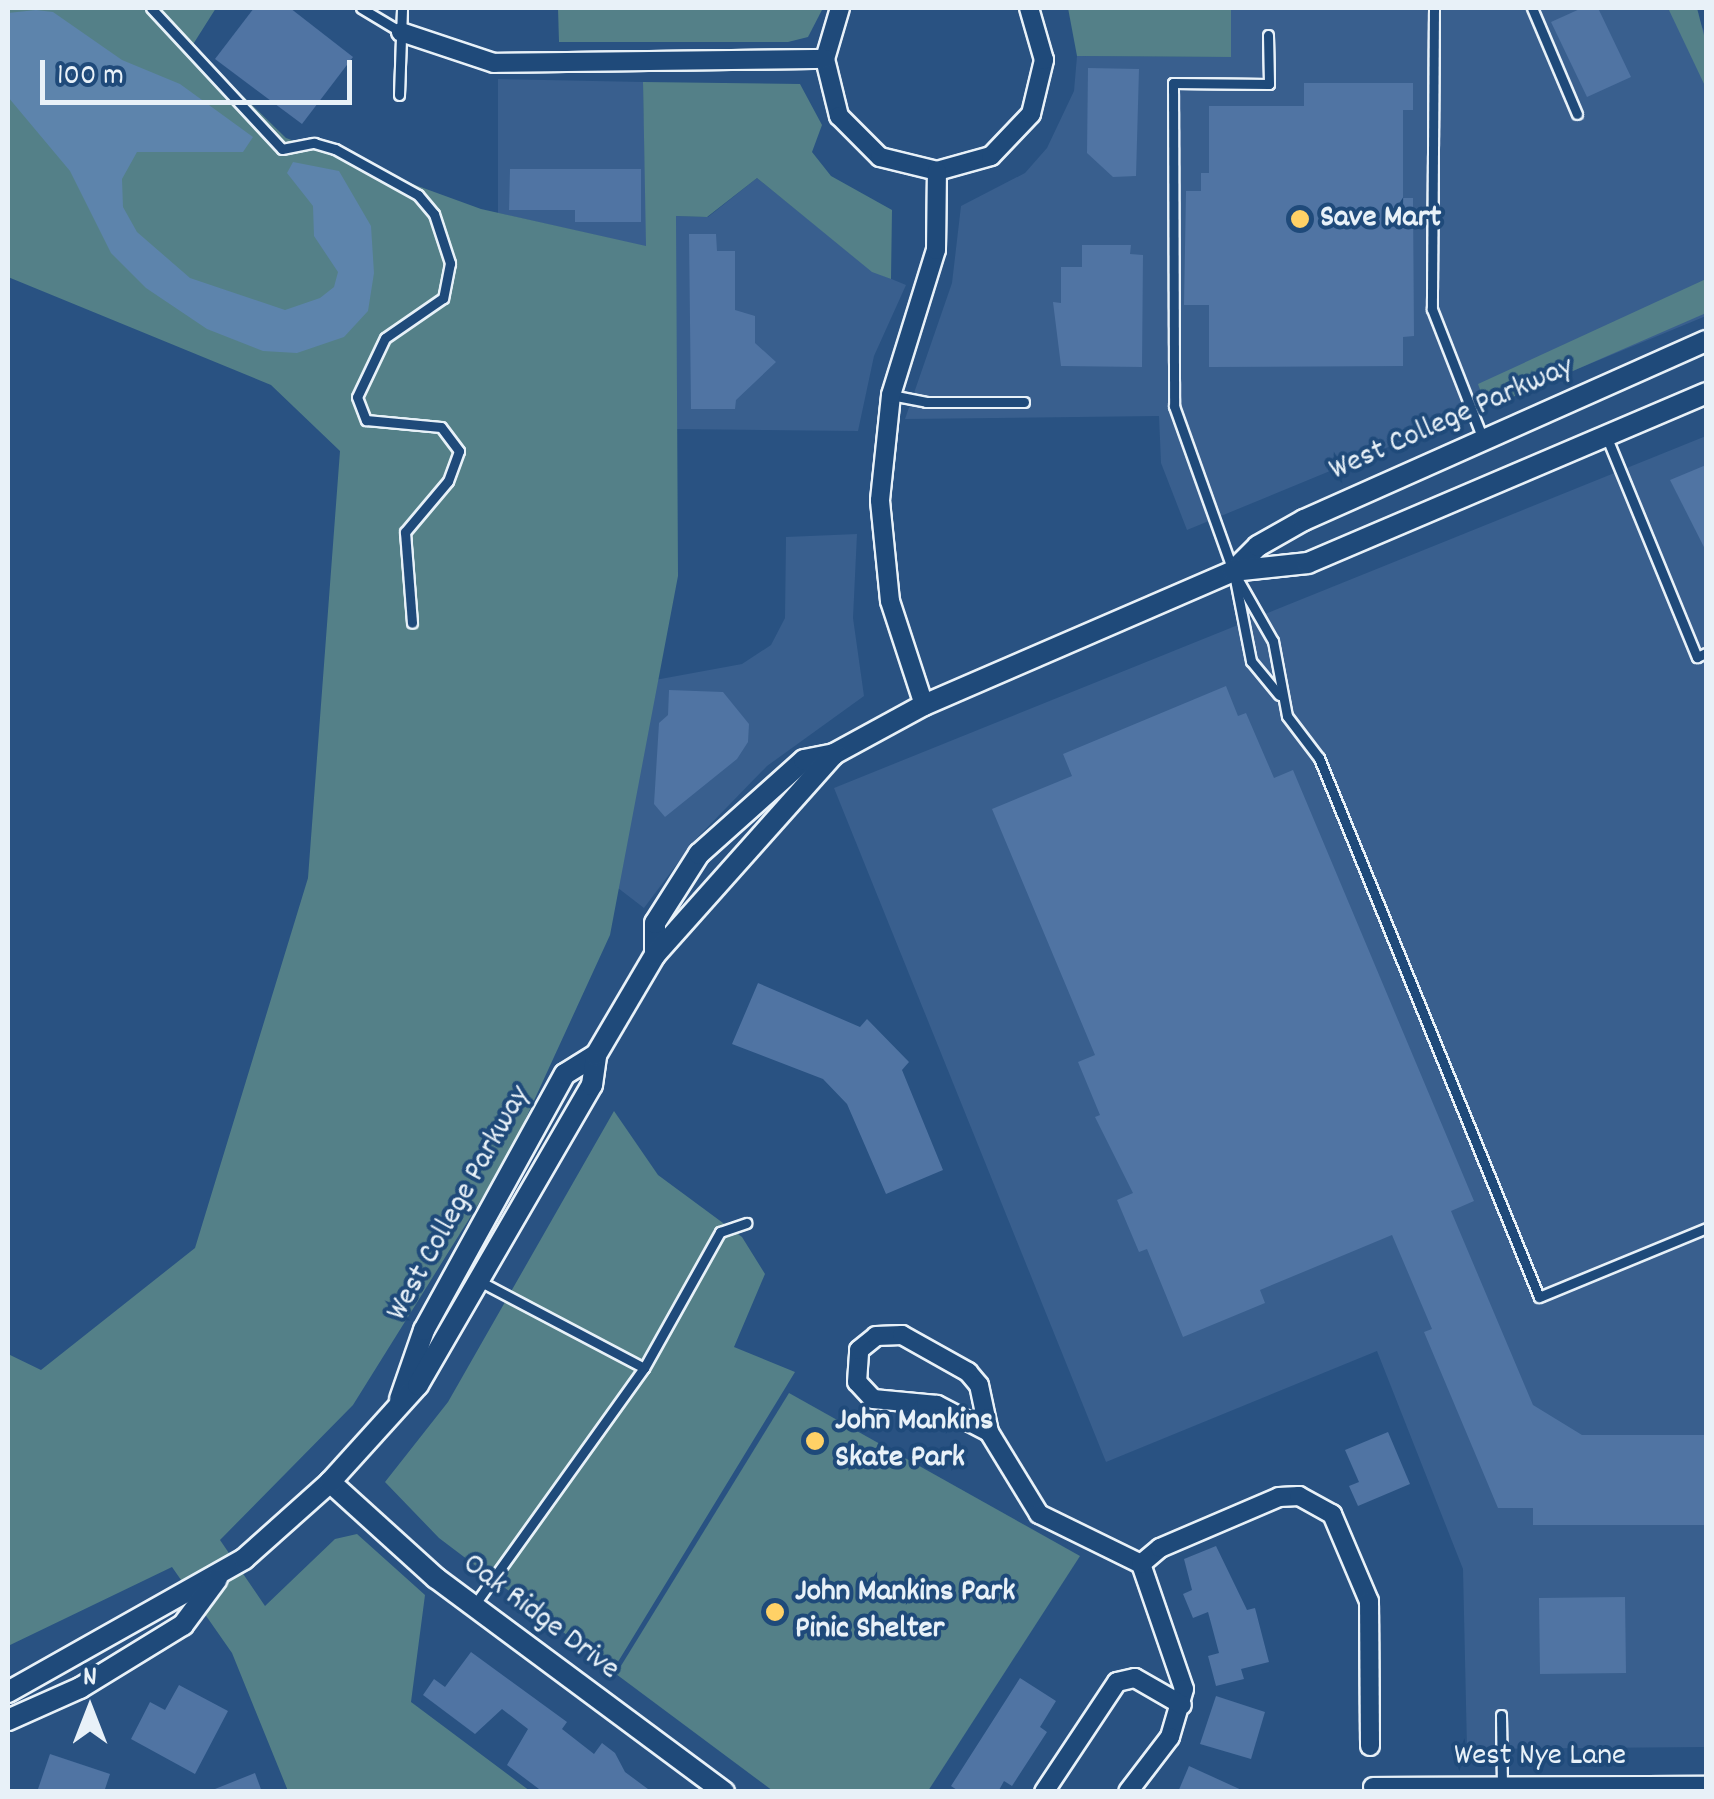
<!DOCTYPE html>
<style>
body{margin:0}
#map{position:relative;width:1714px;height:1799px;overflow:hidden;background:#295282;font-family:Dekko,sans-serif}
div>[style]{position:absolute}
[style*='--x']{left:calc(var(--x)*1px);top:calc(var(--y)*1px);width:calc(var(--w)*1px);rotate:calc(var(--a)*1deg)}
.built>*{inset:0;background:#395f8e}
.green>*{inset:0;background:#548088}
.water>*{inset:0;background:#5d84ac}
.building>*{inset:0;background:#5074a3}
.roads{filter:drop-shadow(2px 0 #e8f1f8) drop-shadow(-2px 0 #e8f1f8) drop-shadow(0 2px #e8f1f8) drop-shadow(0 -2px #e8f1f8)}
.service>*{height:9px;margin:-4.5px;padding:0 4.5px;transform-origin:4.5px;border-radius:4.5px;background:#1f4a7a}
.minor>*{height:18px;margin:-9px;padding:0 9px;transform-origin:9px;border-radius:9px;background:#1f4a7a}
.tertiary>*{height:20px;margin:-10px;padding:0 10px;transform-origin:10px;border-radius:10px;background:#1f4a7a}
.dots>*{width:28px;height:28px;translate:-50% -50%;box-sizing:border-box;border:5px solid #1f4a7a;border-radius:50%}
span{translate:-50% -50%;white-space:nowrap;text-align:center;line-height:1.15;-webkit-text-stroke:8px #1f4a7a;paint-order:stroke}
.poi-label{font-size:32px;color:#e8f1f8;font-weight:700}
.left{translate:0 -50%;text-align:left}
.street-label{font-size:32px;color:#e8f1f8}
.frame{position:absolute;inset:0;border:10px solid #e8f1f8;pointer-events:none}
.north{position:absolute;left:40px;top:1659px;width:100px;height:100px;-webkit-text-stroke:8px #1f4a7a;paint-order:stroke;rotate:0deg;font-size:28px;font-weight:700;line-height:40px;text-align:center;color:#e8f1f8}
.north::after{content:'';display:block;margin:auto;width:35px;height:45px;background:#e8f1f8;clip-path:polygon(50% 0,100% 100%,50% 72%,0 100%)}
.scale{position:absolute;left:40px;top:60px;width:312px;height:45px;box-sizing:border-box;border:5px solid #e8f1f8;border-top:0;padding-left:12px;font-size:30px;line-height:35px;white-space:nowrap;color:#e8f1f8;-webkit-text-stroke:8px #1f4a7a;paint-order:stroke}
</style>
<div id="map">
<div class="built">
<i style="clip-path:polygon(1231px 8px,1693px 8px,1706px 35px,1706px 316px,1187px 530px,1161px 463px,1159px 416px,905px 419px,952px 283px,961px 206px,1025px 173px,1047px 148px,1074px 91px,1077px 56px,1231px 57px)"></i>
<i style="clip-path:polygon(498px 79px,643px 82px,647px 247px,498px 213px)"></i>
<i style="clip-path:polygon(757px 178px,872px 271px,906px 285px,874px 356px,858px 431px,674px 429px,676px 216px,708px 217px)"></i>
<i style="clip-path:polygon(1706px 436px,1706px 1747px,1467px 1749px,1463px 1569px,1377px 1351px,1106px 1462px,834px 788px)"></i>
<i style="clip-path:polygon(857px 534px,853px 618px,864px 696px,767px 766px,695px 840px,644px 908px,618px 888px,655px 680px,742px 664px,771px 645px,785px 618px,786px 537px)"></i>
</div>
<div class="green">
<i style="clip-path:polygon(8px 8px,216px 8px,192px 46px,286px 138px,481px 209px,646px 246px,643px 82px,800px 84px,822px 125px,812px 152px,831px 176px,892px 210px,891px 279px,872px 272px,757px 178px,707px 217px,676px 216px,678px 576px,610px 935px,509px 1155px,353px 1405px,220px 1540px,265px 1606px,335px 1539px,357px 1534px,425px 1595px,411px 1702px,530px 1791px,288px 1791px,232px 1653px,172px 1567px,8px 1646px,8px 1354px,41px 1370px,195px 1248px,308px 878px,340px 451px,271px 385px,8px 277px)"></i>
<i style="clip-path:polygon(558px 8px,823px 8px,808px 37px,788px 42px,559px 42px)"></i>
<i style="clip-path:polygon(1068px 8px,1231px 8px,1231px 57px,1077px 56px)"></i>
<i style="clip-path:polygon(1668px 8px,1697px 8px,1706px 43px,1706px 88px)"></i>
<i style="clip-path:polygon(1706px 279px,1706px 313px,1499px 403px,1483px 398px,1478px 384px)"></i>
<i style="clip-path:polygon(614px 1111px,658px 1175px,742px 1237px,765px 1274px,734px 1347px,795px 1372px,613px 1670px,439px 1538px,385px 1482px,448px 1402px)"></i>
<i style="clip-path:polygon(789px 1393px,1080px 1556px,928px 1791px,773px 1791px,616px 1674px)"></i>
</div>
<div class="water">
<i style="clip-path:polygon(36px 10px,53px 12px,122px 60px,180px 84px,253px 137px,243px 152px,137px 152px,122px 179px,123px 207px,137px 232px,190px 278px,285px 310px,320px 298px,334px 287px,338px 272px,314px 236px,313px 206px,287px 173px,293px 162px,339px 171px,371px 226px,374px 273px,368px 311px,344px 337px,297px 353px,263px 351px,207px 329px,146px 288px,111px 253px,70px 171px,8px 97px,8px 13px)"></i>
</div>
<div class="building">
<i style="clip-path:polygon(254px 8px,290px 8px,353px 57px,302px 124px,215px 59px)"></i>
<i style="clip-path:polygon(1582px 8px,1598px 8px,1631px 77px,1587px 97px,1551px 22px)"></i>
<i style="clip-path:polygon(1088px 68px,1139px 69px,1136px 176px,1113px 177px,1087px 153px)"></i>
<i style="clip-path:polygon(1304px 83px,1413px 83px,1413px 110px,1403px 110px,1403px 198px,1413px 198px,1414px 336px,1403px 337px,1403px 366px,1209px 367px,1209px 305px,1184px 305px,1186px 191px,1201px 191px,1201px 173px,1209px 173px,1209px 106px,1304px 106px)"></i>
<i style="clip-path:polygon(510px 169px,641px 169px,641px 222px,575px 222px,575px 210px,509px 210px)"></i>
<i style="clip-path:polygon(689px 234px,716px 234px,717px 251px,735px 251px,735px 310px,755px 316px,755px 343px,776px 362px,736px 400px,735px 409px,691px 409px)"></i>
<i style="clip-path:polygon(1082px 245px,1131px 245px,1130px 254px,1143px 255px,1142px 367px,1061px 366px,1053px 302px,1061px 303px,1061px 267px,1082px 267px)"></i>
<i style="clip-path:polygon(1706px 465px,1706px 551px,1670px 480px)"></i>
<i style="clip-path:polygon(1226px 686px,1238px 716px,1246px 713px,1274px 778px,1293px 770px,1474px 1201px,1451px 1211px,1533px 1405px,1582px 1435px,1706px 1435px,1706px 1525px,1533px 1525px,1533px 1508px,1498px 1508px,1424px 1332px,1432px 1329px,1392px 1235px,1260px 1290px,1265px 1303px,1183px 1337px,1147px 1249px,1139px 1252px,1117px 1200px,1133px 1193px,1095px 1117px,1100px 1115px,1078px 1062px,1095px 1055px,992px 809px,1072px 776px,1063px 754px)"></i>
<i style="clip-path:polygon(669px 690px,723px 692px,749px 724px,748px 742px,737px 759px,665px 817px,654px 804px,659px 723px,668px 715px)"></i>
<i style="clip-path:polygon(758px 983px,860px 1027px,867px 1019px,909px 1062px,902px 1070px,943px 1170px,886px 1194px,847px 1104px,823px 1079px,732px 1044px)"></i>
<i style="clip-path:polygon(1388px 1432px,1410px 1484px,1358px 1506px,1349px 1486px,1359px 1482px,1345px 1450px)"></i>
<i style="clip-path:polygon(1216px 1546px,1247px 1610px,1255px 1608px,1269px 1662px,1241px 1669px,1244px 1679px,1216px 1686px,1208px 1656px,1219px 1653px,1208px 1612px,1193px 1618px,1183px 1594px,1192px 1590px,1184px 1559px)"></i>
<i style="clip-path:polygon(1625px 1597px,1626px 1673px,1540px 1674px,1539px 1598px)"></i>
<i style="clip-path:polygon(769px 1601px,782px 1601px,788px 1613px,781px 1624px,768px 1622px,762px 1612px)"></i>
<i style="clip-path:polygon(471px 1652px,567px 1722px,562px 1729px,594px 1754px,602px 1743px,615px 1753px,625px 1772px,652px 1792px,543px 1792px,507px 1765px,528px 1729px,502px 1709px,475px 1734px,423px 1695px,434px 1679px,445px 1687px)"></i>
<i style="clip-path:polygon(1020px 1678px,1056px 1701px,1040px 1727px,1047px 1732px,1012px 1786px,1004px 1781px,998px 1792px,960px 1792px,951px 1786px)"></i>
<i style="clip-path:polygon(179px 1685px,228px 1711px,195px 1774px,131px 1739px,150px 1702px,165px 1710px)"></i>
<i style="clip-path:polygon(1216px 1696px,1265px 1712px,1251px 1759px,1200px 1744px)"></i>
<i style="clip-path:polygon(50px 1754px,110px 1774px,104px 1792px,37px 1792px)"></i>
<i style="clip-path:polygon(1189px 1766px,1246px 1792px,1178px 1792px)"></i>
<i style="clip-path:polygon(255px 1773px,262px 1792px,210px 1792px,210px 1791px)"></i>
</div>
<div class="roads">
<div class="service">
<i style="--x:151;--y:8;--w:192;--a:47.1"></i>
<i style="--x:282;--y:149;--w:33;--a:-11"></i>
<i style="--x:314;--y:143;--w:22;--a:16"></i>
<i style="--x:335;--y:149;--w:95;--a:29"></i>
<i style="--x:418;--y:195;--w:25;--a:50"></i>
<i style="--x:434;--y:214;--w:52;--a:71.9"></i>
<i style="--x:450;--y:263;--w:36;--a:101"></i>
<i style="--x:443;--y:298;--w:70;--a:145.4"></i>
<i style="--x:385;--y:338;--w:65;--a:115.4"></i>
<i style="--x:357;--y:397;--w:25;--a:69"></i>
<i style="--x:366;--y:420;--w:75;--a:5.3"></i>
<i style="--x:441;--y:427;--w:30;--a:53"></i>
<i style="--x:459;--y:451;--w:32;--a:110"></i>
<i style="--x:448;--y:481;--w:67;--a:130.1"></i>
<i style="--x:405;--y:532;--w:91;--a:85.6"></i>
<i style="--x:361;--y:8;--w:47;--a:31"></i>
<i style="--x:1434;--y:8;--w:301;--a:90.4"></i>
<i style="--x:1432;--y:309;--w:140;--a:68.6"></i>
<i style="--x:1532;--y:8;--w:115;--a:67"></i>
<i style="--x:1268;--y:35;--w:49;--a:88.8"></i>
<i style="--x:1269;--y:84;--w:96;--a:-179.4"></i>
<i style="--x:1173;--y:83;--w:323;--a:89.8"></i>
<i style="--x:1174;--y:406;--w:175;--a:70.3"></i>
<i style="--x:1233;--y:571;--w:81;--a:60.3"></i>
<i style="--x:1273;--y:641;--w:76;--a:79.4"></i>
<i style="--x:1287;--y:716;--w:53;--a:52.7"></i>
<i style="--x:1319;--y:758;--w:582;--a:67.8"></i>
<i style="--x:1539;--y:1297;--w:181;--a:-22.4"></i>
<i style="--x:399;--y:95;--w:87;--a:-88"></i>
<i style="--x:891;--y:395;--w:36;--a:11"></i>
<i style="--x:926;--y:402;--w:98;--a:0"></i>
<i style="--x:1607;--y:438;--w:237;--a:67.7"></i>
<i style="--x:1697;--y:657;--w:10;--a:-24"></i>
<i style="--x:1234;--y:574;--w:89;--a:78.9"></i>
<i style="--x:1251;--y:661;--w:44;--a:50.5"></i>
<i style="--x:483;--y:1283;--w:182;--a:27.8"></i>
<i style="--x:475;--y:1604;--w:290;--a:-54.4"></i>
<i style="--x:644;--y:1368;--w:156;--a:-60.8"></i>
<i style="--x:720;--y:1232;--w:28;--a:-19"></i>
<i style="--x:1501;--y:1715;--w:72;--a:89.2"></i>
</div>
<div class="minor">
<i style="--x:840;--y:8;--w:53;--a:106.4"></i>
<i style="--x:825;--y:59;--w:59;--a:76.2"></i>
<i style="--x:839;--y:116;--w:58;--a:45"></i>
<i style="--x:880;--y:157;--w:59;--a:13.8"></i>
<i style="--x:937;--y:171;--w:56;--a:-15.5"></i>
<i style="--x:991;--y:156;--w:58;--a:-46.4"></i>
<i style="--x:1031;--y:114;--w:56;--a:-76.5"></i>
<i style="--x:1044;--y:60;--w:54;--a:-106.1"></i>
<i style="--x:401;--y:32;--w:98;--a:18.4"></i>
<i style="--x:494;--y:63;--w:331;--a:-0.7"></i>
<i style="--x:924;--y:705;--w:109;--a:-108.1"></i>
<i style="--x:890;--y:601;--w:101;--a:-95.7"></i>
<i style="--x:880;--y:500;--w:106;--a:-84"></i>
<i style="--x:891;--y:395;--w:152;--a:-72.8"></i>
<i style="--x:936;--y:250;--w:79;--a:-89.3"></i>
<i style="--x:989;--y:1432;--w:59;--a:-152.6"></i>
<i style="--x:937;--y:1405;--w:64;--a:-174.6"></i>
<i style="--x:873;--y:1399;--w:23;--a:-133"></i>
<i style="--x:857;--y:1382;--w:32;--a:-86"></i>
<i style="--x:859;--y:1350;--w:22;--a:-39"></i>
<i style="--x:876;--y:1336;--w:26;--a:-2"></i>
<i style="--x:902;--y:1335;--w:76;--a:29.3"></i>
<i style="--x:968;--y:1372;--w:17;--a:50"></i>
<i style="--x:979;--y:1385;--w:48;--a:78"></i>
<i style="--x:989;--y:1432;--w:96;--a:58.6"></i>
<i style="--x:1039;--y:1514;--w:114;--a:26.1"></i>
<i style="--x:1141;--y:1564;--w:132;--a:71"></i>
<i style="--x:1184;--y:1689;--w:50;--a:106.3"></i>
<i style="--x:1170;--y:1737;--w:69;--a:127.4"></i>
<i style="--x:1141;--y:1564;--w:25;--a:-40"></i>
<i style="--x:1160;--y:1548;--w:129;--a:-23.2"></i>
<i style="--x:1279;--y:1497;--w:20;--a:-3"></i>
<i style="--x:1299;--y:1496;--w:38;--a:29"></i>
<i style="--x:1332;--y:1514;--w:95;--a:67"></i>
<i style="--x:1369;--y:1601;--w:145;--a:89.6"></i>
<i style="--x:1373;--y:1787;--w:333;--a:-0.2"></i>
<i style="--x:1044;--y:1792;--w:132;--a:-56.4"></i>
<i style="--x:1117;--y:1682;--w:18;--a:-13"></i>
<i style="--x:1135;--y:1678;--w:54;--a:29.9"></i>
</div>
<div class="tertiary">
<i style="--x:1233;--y:571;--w:35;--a:-45"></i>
<i style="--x:1258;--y:546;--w:53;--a:-29.5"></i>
<i style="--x:1304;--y:520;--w:440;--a:-24"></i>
<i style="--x:655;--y:955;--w:32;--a:-90"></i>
<i style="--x:655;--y:923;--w:82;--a:-57.5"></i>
<i style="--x:699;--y:854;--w:141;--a:-41.8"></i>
<i style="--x:804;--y:760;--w:31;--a:-11"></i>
<i style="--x:834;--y:754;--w:102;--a:-28.6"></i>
<i style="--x:924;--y:705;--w:337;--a:-23.4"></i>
<i style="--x:1233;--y:571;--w:75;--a:-6.1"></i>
<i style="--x:1308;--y:563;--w:433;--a:-23.1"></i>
<i style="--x:400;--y:1399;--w:73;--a:-70.8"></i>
<i style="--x:424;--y:1330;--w:292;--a:-61.2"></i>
<i style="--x:565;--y:1074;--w:36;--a:-32"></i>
<i style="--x:330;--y:1482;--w:143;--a:42.2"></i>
<i style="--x:436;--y:1578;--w:359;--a:36.6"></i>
<i style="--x:8;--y:1692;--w:271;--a:-29.4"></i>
<i style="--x:244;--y:1559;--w:115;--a:-41.8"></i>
<i style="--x:330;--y:1482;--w:131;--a:-47.8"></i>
<i style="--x:418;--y:1385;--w:347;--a:-59.9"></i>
<i style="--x:592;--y:1085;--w:30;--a:-82"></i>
<i style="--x:596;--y:1055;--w:116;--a:-59.5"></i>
<i style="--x:655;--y:955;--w:269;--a:-48.3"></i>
<i style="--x:8;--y:1720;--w:79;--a:-24"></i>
<i style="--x:80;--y:1688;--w:121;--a:-31.5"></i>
<i style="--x:183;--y:1625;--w:57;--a:-53.5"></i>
</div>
</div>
<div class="dots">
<i style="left:1300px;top:219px;background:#ffd166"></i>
<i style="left:815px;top:1441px;background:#ffd166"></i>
<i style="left:775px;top:1612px;background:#ffd166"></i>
</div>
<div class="poi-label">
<span class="left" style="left:1320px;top:219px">Save Mart</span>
<span class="left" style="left:835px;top:1441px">John Mankins<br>Skate Park</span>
<span class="left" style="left:795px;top:1612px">John Mankins Park<br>Pinic Shelter</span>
</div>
<div class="street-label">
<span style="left:1452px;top:420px;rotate:-24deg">West College Parkway</span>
<span style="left:460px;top:1204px;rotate:-61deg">West College Parkway</span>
<span style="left:540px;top:1618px;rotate:37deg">Oak Ridge Drive</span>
<span style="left:1540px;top:1757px">West Nye Lane</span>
</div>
<div class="frame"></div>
<div class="north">N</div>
<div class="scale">100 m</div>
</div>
